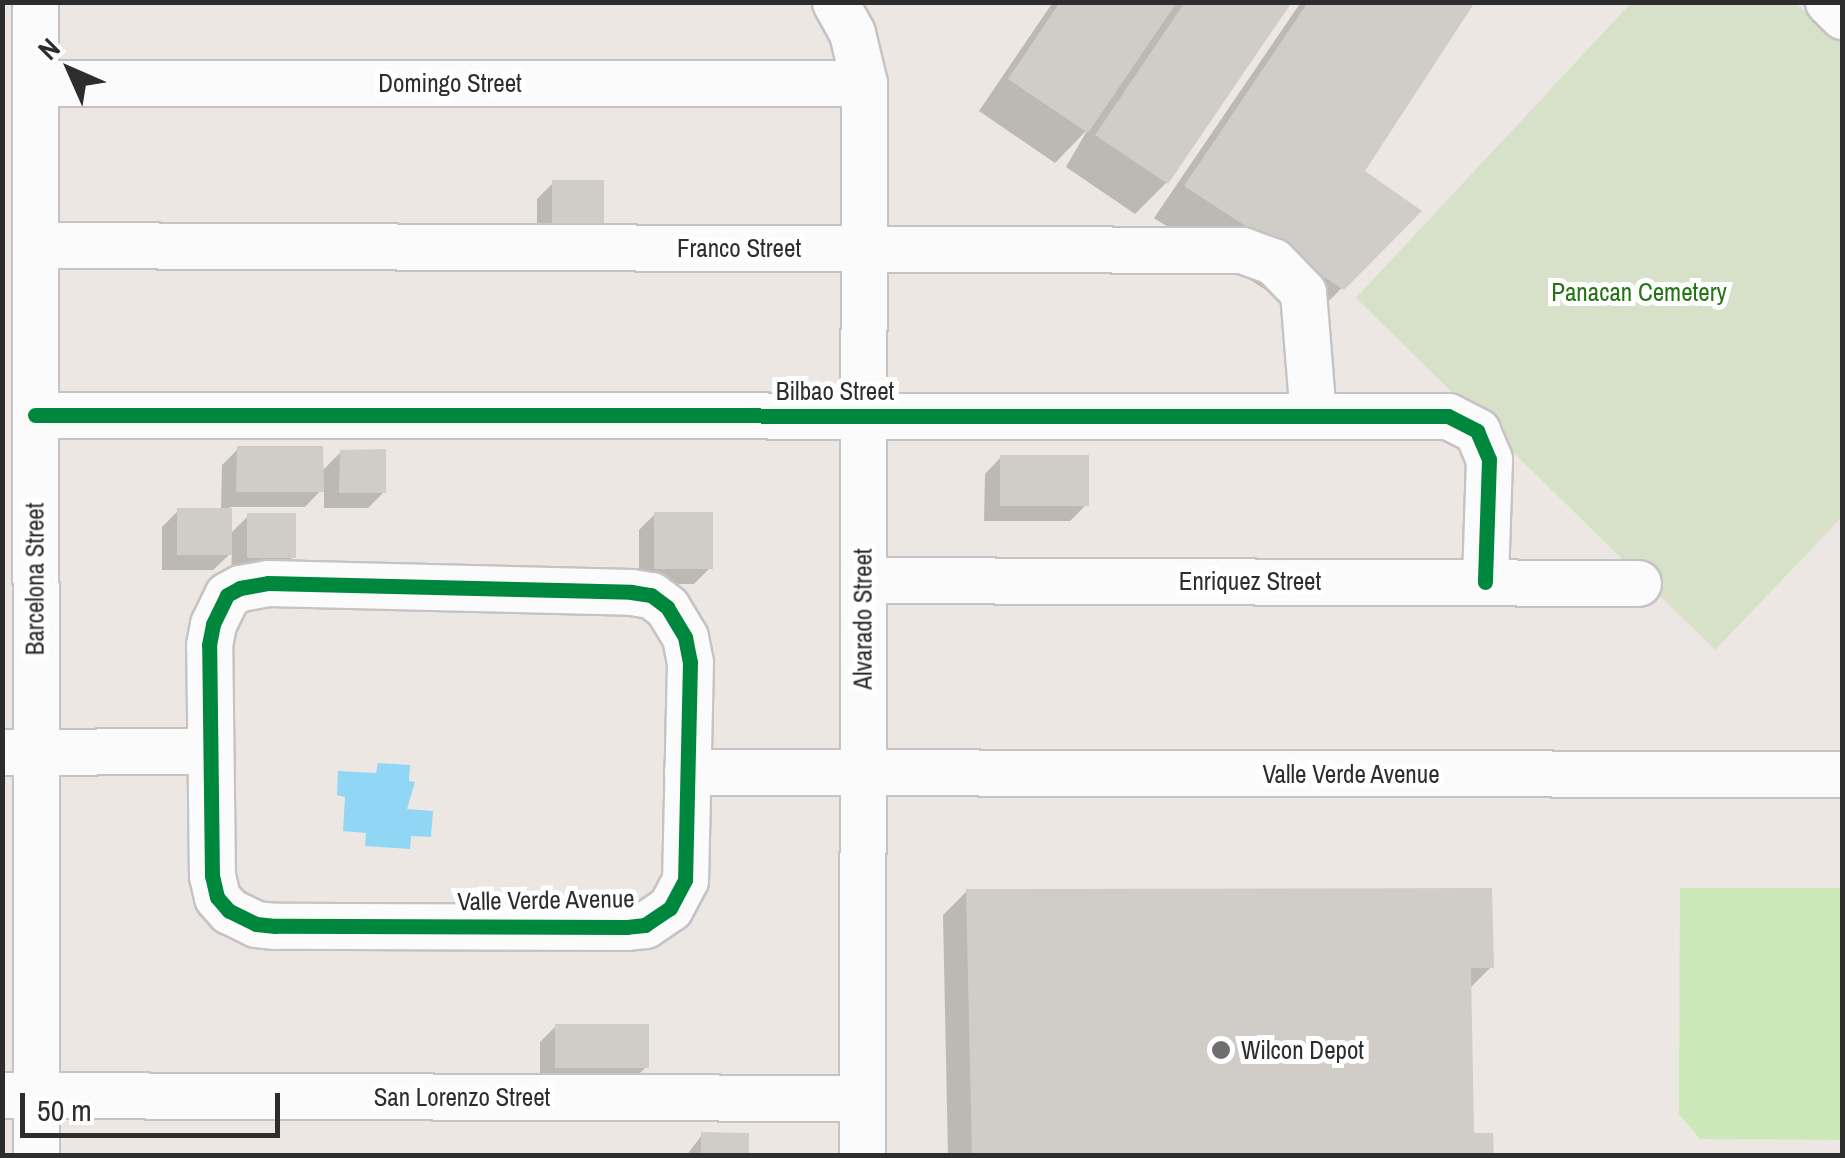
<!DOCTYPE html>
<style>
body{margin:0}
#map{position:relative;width:1845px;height:1158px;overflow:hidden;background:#ece7e2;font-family:"Archivo Narrow",sans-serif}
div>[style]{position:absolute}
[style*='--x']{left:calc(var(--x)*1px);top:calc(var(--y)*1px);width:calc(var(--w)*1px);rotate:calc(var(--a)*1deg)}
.green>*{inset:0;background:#cbe9b8}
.cemetery>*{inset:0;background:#d7e0c8}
.water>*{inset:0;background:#8fd7f4}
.shadow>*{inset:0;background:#0003}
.building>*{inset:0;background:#d0cdc9}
.roads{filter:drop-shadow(2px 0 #c5c3c4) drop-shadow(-2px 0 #c5c3c4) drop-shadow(0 2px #c5c3c4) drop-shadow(0 -2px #c5c3c4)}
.minor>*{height:45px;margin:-22.5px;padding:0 22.5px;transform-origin:22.5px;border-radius:22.5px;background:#fcfbfb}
.cycleway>*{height:15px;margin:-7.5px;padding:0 7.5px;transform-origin:7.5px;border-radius:7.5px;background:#00873e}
.dots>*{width:28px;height:28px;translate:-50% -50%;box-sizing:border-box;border:5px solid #fff;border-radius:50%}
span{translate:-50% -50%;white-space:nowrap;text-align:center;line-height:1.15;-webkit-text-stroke:10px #fff;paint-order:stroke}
.street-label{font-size:25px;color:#2d2d2d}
.park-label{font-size:25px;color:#247413}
.poi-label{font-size:25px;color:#2d2d2d}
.left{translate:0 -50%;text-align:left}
.frame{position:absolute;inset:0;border:5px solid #2d2d2d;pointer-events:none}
.north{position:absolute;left:20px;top:20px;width:100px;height:100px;-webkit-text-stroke:8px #fff;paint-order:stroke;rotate:315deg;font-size:28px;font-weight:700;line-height:40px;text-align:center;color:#2d2d2d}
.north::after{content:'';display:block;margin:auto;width:35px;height:45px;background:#2d2d2d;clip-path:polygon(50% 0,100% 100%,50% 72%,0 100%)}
.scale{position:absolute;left:20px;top:1093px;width:260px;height:45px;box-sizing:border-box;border:5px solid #2d2d2d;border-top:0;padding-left:12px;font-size:30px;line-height:35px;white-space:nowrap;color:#2d2d2d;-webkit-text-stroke:8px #fff;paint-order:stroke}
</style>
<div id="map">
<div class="green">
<i style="clip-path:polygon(1680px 888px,1842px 888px,1842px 1140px,1700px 1139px,1679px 1114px)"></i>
</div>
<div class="cemetery">
<i style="clip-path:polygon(1631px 3px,1795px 3px,1842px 43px,1842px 517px,1715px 650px,1356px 298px)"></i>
</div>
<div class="water">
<i style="clip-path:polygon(378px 763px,410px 765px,409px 781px,415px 782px,407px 809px,433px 811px,431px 837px,411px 836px,410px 849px,365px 846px,366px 833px,343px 831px,345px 797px,337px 795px,338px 771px,376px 773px)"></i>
</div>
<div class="shadow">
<i style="clip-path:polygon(1053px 2px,1289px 2px,1166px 183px,1135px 214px,1066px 167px,1088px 129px,1055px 163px,979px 111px)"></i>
<i style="clip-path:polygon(1301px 2px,1472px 2px,1361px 172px,1418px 211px,1311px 319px,1154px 218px)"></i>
<i style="clip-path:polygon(553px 183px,601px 223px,585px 239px,537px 239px,537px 199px)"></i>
<i style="clip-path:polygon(238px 449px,321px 472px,341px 452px,384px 492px,368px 508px,324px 508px,324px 487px,305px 507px,230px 507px,230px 534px,248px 516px,293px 557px,277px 573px,231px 573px,232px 552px,213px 570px,162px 570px,162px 527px,178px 511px,221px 511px,222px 465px)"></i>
<i style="clip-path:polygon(1001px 457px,1086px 505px,1070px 521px,984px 521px,985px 474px)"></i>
<i style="clip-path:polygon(655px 514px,710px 568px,694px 584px,639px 584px,639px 530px)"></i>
<i style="clip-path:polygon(967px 891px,1491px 967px,1469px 989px,1472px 1135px,1491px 1156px,948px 1156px,943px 915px)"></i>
<i style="clip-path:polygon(556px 1026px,646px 1067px,630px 1083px,540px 1083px,540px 1042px)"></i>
<i style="clip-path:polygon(702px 1135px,747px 1156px,686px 1156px)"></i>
</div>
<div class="building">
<i style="clip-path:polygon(1060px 2px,1177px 2px,1088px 133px,1008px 79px)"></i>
<i style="clip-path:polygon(1185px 2px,1292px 2px,1168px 184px,1095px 135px)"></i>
<i style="clip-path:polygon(1308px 2px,1475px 2px,1365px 171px,1422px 211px,1344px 290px,1184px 186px)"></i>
<i style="clip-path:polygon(552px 180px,604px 180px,604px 224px,552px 223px)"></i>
<i style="clip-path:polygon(237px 446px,323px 446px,324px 492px,236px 492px)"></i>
<i style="clip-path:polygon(386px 449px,386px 493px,339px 493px,340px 450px)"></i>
<i style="clip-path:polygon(1000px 455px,1089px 455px,1089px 506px,1000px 506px)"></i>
<i style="clip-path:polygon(177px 508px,232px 508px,232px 555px,177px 555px)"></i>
<i style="clip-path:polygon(654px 512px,713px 512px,713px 569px,654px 569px)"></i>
<i style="clip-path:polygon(247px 513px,296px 513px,296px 558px,247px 558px)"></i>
<i style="clip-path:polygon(1492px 888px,1494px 968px,1471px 968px,1474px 1133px,1493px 1133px,1494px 1156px,972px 1156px,966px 889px)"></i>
<i style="clip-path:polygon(555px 1024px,649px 1024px,649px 1068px,555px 1068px)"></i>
<i style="clip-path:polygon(701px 1132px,749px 1133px,749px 1156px,701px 1156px)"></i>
</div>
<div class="roads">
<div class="minor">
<i style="--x:35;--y:2;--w:1154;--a:89.95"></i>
<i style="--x:835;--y:2;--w:35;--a:61"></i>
<i style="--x:852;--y:33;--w:51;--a:76.5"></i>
<i style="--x:864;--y:83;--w:1073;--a:90.11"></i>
<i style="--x:1828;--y:2;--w:20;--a:45"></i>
<i style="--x:35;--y:83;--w:829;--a:0"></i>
<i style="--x:35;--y:245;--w:1207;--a:0.24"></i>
<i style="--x:1242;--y:250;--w:33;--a:20"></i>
<i style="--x:1273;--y:261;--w:43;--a:45.9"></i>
<i style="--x:1303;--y:292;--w:124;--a:85.4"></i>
<i style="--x:35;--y:415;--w:1413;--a:0.04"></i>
<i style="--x:1448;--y:416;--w:33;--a:27"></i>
<i style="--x:1477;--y:431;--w:30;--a:67"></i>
<i style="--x:1489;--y:459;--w:123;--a:91.9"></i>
<i style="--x:863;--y:580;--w:775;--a:0.22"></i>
<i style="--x:268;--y:583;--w:363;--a:1.4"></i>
<i style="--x:631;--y:592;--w:20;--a:9"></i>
<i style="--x:651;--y:595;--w:20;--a:37"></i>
<i style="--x:667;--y:607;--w:35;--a:59"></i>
<i style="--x:685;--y:637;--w:25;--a:79"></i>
<i style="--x:690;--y:662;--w:218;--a:91.3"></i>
<i style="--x:685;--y:880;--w:32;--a:118"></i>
<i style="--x:670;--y:908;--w:30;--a:146"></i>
<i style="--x:645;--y:925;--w:18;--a:174"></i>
<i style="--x:627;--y:927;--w:352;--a:-179.8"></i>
<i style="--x:275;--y:926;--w:19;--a:-174"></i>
<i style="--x:256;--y:924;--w:30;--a:-154"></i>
<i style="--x:229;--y:911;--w:18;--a:-131"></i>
<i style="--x:217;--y:897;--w:22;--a:-103"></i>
<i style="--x:212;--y:876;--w:231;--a:-90.7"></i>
<i style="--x:209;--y:645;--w:21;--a:-79"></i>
<i style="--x:213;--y:624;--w:32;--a:-64"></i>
<i style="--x:227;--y:595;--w:15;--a:-28"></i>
<i style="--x:240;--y:588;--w:28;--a:-10"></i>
<i style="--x:2;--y:752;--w:207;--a:-0.3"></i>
<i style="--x:687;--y:772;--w:1155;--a:0.1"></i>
<i style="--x:2;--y:1095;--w:860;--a:0.2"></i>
</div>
</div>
<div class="cycleway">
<i style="--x:35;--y:415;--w:1413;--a:0.04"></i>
<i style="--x:1448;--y:416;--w:33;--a:27"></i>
<i style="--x:1477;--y:431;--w:30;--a:67"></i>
<i style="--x:1489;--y:459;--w:123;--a:91.9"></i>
<i style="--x:268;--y:583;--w:363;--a:1.4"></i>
<i style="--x:631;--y:592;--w:20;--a:9"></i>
<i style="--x:651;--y:595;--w:20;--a:37"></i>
<i style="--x:667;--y:607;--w:35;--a:59"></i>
<i style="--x:685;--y:637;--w:25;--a:79"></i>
<i style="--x:690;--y:662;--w:218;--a:91.3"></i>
<i style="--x:685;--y:880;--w:32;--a:118"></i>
<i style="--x:670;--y:908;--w:30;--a:146"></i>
<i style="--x:645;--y:925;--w:18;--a:174"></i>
<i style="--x:627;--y:927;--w:352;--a:-179.8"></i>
<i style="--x:275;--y:926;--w:19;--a:-174"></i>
<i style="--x:256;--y:924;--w:30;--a:-154"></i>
<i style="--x:229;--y:911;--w:18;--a:-131"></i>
<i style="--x:217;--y:897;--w:22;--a:-103"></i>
<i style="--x:212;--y:876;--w:231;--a:-90.7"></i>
<i style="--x:209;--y:645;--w:21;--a:-79"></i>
<i style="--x:213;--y:624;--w:32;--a:-64"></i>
<i style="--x:227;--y:595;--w:15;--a:-28"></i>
<i style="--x:240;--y:588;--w:28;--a:-10"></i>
</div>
<div class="dots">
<i style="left:1221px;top:1050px;background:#706e6c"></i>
</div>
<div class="street-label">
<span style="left:450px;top:83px">Domingo Street</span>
<span style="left:739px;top:248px">Franco Street</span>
<span style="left:835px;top:391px">Bilbao Street</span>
<span style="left:35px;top:579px;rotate:-90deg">Barcelona Street</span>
<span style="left:1250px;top:581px">Enriquez Street</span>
<span style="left:863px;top:619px;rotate:-90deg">Alvarado Street</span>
<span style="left:1351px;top:774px">Valle Verde Avenue</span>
<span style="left:546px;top:900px;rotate:-1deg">Valle Verde Avenue</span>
<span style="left:462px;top:1097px">San Lorenzo Street</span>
</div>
<div class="park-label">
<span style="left:1639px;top:292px">Panacan Cemetery</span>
</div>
<div class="poi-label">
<span class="left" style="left:1241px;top:1050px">Wilcon Depot</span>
</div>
<div class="frame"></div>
<div class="north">N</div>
<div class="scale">50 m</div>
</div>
